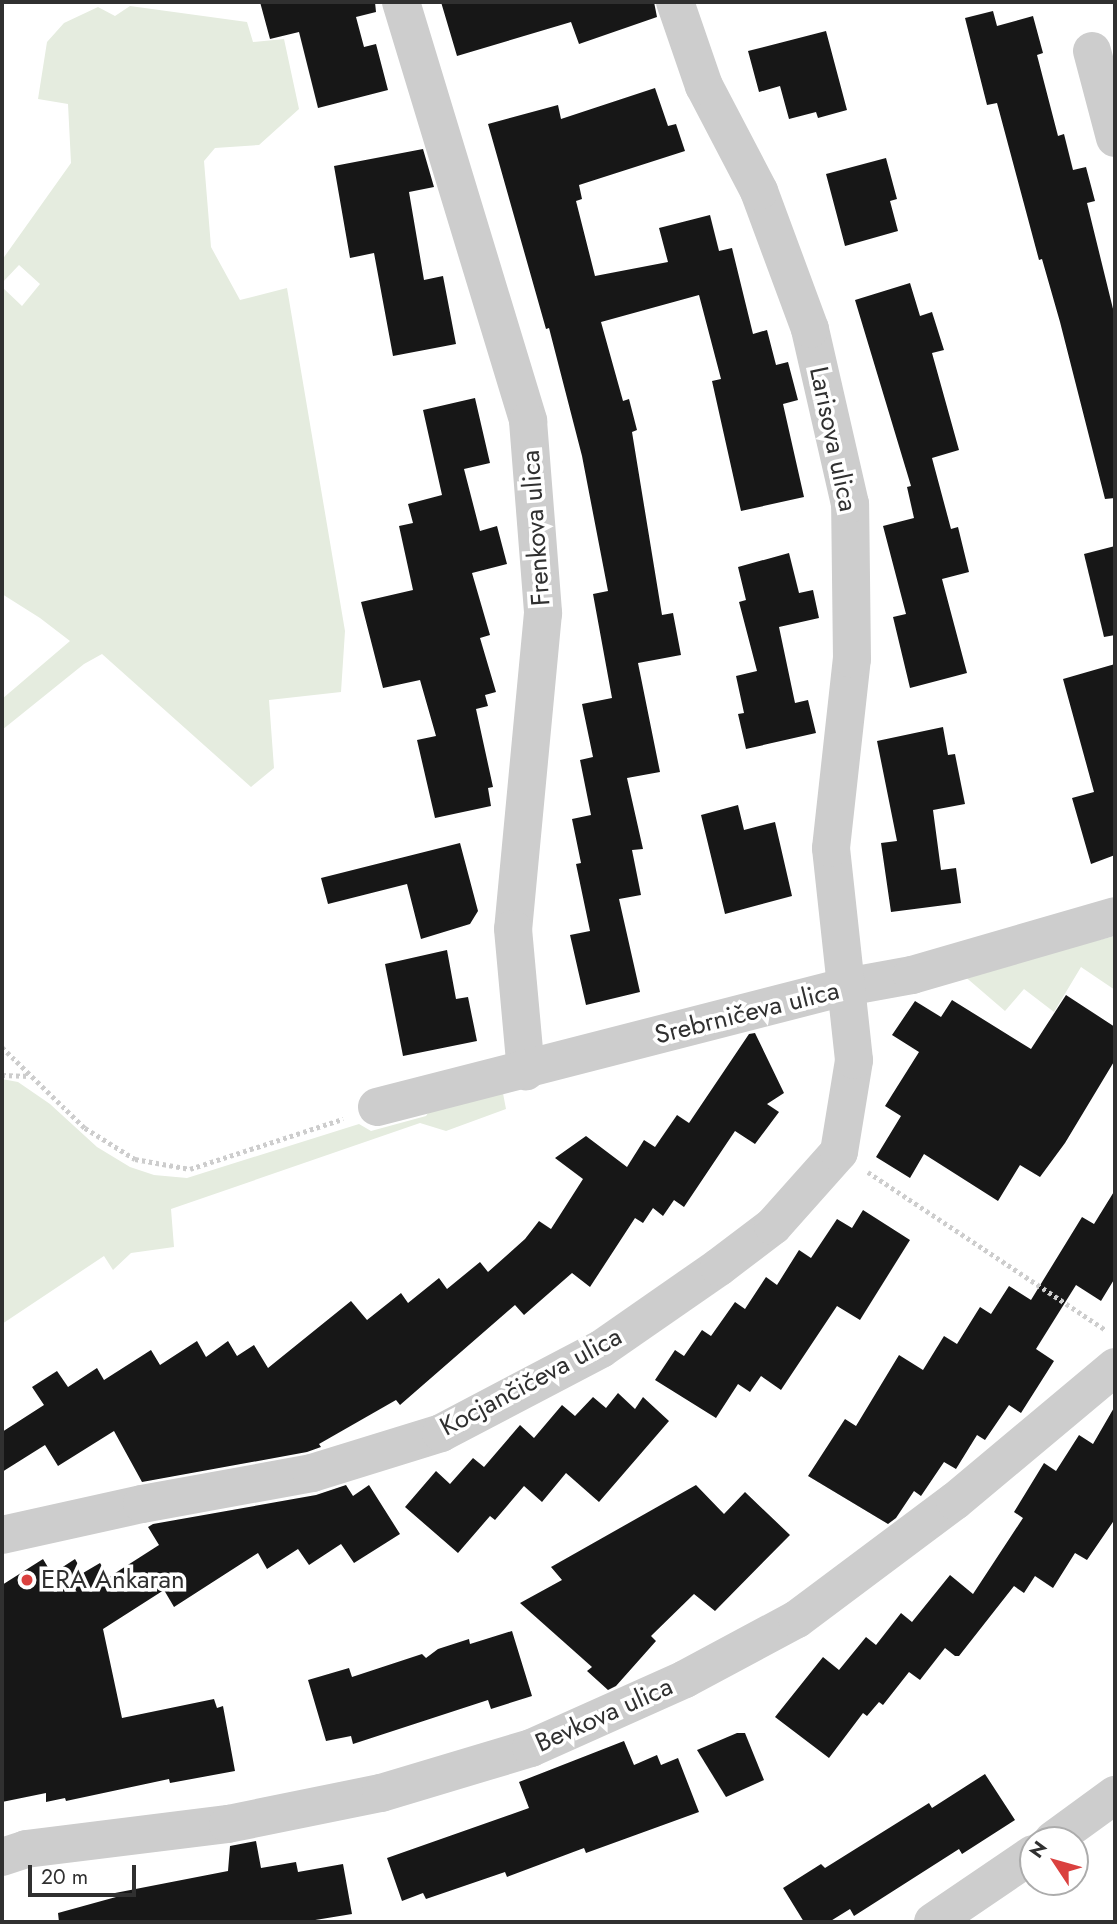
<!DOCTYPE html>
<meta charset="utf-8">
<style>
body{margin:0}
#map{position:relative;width:1117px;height:1924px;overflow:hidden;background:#fff;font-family:Jost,sans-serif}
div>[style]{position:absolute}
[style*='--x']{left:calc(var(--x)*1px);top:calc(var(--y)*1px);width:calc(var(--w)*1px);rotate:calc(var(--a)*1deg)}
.green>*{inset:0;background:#e5ecdf}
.building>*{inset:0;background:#171717}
.path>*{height:4.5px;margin-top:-2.25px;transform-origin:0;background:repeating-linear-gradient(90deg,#cdcdcd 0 3.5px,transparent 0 7px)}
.minor>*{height:38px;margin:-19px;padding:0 19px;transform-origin:19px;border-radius:19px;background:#cdcdcd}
.dots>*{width:19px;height:19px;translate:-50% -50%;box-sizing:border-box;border:4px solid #fff;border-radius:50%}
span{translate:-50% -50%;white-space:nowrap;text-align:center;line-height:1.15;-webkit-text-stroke:7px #fff;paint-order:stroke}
.street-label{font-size:26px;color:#303030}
.poi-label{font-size:26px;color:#303030}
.left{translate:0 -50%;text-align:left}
.frame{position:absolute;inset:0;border:4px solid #303030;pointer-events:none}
.north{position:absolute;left:1019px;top:1826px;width:70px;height:70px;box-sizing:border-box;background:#fff;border:2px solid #acacac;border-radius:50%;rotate:306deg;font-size:19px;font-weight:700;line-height:28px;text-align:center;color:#303030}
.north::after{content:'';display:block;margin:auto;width:24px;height:32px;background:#da413f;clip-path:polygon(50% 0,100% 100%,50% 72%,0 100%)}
.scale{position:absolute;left:28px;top:1865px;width:108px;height:32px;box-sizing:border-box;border:4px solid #303030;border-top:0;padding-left:9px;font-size:21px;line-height:24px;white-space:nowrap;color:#303030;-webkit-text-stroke:5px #fff;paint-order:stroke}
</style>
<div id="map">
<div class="green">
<i style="clip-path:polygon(130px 6px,247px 22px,253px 42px,284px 39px,299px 109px,259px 145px,215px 148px,204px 161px,211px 247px,240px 300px,287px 288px,345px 631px,341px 692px,269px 700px,274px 768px,251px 787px,102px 654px,84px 664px,2px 730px,2px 699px,70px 641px,40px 618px,2px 594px,2px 287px,22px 306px,40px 284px,19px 265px,2px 283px,2px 260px,71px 163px,68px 104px,38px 99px,47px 42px,64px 23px,98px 7px,115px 16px)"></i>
<i style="clip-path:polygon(1115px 936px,1115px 990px,1081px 967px,1054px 1012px,1024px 989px,1005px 1011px,962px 974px)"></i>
<i style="clip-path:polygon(2px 1079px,18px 1082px,50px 1104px,97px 1147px,130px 1167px,154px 1175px,187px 1178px,359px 1124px,371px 1131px,426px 1116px,434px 1104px,502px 1088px,506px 1109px,446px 1131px,420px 1123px,171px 1209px,174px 1247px,131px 1253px,113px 1270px,104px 1256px,2px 1324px)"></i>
</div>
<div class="building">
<i style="clip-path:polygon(260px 2px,375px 2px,376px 12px,356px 17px,364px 47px,376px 44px,388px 90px,318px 108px,299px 32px,270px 39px)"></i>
<i style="clip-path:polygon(441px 2px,654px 2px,657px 17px,579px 44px,571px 22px,457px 56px)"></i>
<i style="clip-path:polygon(993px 11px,997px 26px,1033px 16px,1043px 53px,1037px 55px,1058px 136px,1064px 134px,1073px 170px,1086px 167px,1095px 201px,1087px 203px,1115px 317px,1115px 498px,1105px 499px,1060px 322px,1042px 259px,1039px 260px,997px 103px,987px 105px,965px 18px)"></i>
<i style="clip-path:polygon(826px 31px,847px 110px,818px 118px,816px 112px,789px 119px,780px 86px,759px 92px,748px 51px)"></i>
<i style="clip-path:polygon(655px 88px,668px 126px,676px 124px,685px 151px,579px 185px,582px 199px,576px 201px,595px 276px,668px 262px,659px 228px,710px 215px,719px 251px,732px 248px,753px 334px,767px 330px,776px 365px,788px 362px,798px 400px,783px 404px,804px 497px,741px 511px,712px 381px,721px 379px,699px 295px,601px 322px,623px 401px,629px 399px,637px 430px,632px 432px,662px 615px,673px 613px,681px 655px,638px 663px,660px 772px,627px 778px,643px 849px,632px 850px,641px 895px,619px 899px,640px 992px,586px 1005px,570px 935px,590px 931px,576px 864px,581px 863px,572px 819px,591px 815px,580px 760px,593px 757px,582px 704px,612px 698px,593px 594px,608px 591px,582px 456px,549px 328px,546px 329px,488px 124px,558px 105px,561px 119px)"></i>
<i style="clip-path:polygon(423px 149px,434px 187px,409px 192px,424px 280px,443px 276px,456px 344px,393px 356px,374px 253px,350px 258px,334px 166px)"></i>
<i style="clip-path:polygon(886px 158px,897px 199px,890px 201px,898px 231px,845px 246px,826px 174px)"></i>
<i style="clip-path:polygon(910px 283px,920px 316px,932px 312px,944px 350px,932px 353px,959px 450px,932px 458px,951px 529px,958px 527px,969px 572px,942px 579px,967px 673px,910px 688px,893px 617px,906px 614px,883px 526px,914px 518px,907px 487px,911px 486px,855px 300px)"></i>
<i style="clip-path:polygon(475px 398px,490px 463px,464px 469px,480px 531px,497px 526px,507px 564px,472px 573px,490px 635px,480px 638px,496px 692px,485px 695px,488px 706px,476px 709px,493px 787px,488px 788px,491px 806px,435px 818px,417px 740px,436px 736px,420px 680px,383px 688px,361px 602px,413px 590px,399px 526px,413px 523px,408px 504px,442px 495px,423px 410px)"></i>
<i style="clip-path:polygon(1115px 546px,1115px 635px,1104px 637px,1084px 554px)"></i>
<i style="clip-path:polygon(789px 553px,799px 593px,813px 590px,819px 618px,779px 627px,795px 703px,808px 700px,816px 733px,746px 749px,738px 714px,744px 713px,736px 676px,757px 671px,739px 602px,746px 600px,738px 567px)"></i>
<i style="clip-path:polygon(1115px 664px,1115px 855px,1091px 864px,1072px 798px,1094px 792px,1063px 679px)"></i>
<i style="clip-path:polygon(943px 727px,948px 755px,955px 754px,965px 804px,933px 810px,941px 870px,956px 868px,961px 903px,891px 912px,881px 843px,897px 841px,877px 741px)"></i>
<i style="clip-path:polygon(738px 805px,744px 830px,775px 822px,792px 896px,725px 914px,701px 815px)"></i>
<i style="clip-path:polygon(460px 843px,478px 911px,470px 924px,421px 939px,407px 884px,328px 904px,321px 878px)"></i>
<i style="clip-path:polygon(447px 950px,456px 999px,468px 997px,477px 1041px,403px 1056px,385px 964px)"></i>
<i style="clip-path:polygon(1066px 995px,1115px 1027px,1115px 1060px,1065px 1143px,1040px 1177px,1020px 1165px,998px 1201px,924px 1154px,910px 1178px,876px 1157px,901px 1116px,885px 1106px,919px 1052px,892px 1035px,915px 1001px,941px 1017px,952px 1000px,1031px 1049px)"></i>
<i style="clip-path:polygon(755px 1033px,784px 1093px,767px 1104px,779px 1112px,755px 1144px,735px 1131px,684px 1207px,674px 1200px,663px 1216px,653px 1208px,643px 1223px,635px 1218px,590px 1287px,572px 1273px,524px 1315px,515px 1305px,400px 1405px,396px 1400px,319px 1444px,321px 1447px,307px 1452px,142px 1482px,114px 1431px,58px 1466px,45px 1445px,2px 1472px,2px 1432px,44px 1405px,32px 1387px,57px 1371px,68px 1387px,97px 1368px,104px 1380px,151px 1350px,160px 1365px,197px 1341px,206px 1357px,228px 1341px,237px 1356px,254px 1345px,268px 1368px,351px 1301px,367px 1320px,401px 1293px,408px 1303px,439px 1278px,447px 1289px,480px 1262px,488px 1272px,525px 1239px,539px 1221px,551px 1229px,583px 1179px,555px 1158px,586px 1136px,627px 1167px,644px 1140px,655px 1147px,677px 1115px,689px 1123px,749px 1034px)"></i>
<i style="clip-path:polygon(1115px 1190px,1115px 1278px,1101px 1301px,1076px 1285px,1036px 1349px,1054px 1361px,1021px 1413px,1009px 1405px,985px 1440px,977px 1435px,956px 1469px,944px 1462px,921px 1496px,914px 1491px,896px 1518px,888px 1524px,808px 1476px,845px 1419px,856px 1426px,899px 1355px,923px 1370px,944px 1336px,957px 1344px,980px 1307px,991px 1314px,1009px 1286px,1031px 1300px,1082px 1217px,1094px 1224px)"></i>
<i style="clip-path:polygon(863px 1210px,910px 1240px,860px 1320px,837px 1306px,781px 1390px,761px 1376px,750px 1392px,738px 1384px,716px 1418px,655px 1380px,675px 1350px,684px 1356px,702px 1330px,711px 1336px,735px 1302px,745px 1309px,766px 1277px,777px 1285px,799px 1250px,811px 1258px,837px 1219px,852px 1228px)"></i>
<i style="clip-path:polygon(618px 1393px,635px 1409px,643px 1397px,669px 1421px,599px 1502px,566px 1473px,542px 1502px,524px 1486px,495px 1520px,490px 1516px,458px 1553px,405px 1507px,436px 1471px,450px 1484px,473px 1458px,484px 1467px,520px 1425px,534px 1438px,562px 1405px,575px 1416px,593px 1397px,606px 1408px)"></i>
<i style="clip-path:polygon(1115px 1406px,1115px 1519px,1087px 1560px,1075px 1553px,1053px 1588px,1035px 1576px,1024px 1593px,1014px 1586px,959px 1656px,955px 1656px,945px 1648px,920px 1680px,909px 1672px,883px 1705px,879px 1702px,867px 1716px,863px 1713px,829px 1758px,775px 1717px,823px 1657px,839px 1670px,866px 1637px,876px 1645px,901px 1613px,912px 1622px,950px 1575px,973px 1594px,1023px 1518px,1014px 1512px,1044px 1463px,1056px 1471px,1079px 1435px,1093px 1444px)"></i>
<i style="clip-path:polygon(346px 1485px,353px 1496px,369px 1485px,400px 1534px,354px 1563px,341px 1544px,309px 1565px,298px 1549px,267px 1569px,258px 1553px,174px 1607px,164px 1590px,103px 1629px,122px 1718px,214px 1699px,217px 1708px,223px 1706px,235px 1771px,170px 1783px,169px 1779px,66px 1801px,65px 1798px,46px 1802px,46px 1793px,2px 1802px,2px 1585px,43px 1559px,52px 1574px,75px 1559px,83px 1573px,100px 1563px,109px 1577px,159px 1545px,148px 1527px,153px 1524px,316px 1495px)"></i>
<i style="clip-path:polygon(696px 1485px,724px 1514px,745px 1492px,790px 1535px,715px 1611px,694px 1594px,651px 1636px,656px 1641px,616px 1686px,608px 1690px,587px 1671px,592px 1667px,520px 1603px,562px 1580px,551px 1567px)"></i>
<i style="clip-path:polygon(512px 1631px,532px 1696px,491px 1709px,488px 1700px,353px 1744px,351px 1736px,326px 1741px,308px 1680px,349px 1668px,352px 1677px,422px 1654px,426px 1658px,438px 1649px,469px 1639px,470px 1644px)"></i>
<i style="clip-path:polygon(737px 1733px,745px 1733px,764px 1780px,726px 1797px,697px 1750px)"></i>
<i style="clip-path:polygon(624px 1741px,634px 1765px,657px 1755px,661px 1765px,678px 1758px,699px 1812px,586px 1853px,584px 1848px,507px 1877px,505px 1872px,426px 1899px,423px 1893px,402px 1901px,387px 1858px,529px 1808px,519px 1782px)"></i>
<i style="clip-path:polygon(985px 1774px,1015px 1820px,962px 1854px,959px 1849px,854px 1916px,850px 1909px,829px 1922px,804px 1922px,783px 1888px,821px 1864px,825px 1868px,929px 1803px,932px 1808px)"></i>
<i style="clip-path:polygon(256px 1841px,261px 1868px,296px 1862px,298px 1872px,343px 1864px,352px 1914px,303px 1922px,59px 1922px,58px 1913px,116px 1897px,115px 1893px,228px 1871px,230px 1846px)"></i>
</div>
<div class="path">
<i style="--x:2;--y:1047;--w:116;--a:44.3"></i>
<i style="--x:85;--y:1128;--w:59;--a:31.8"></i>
<i style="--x:135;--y:1159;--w:56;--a:10.3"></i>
<i style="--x:190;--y:1169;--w:161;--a:-18.1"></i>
<i style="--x:2;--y:1075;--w:28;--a:2"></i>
<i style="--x:868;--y:1172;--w:286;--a:33.6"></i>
</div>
<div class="minor">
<i style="--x:401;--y:2;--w:438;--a:73.1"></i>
<i style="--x:528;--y:421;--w:193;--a:85.5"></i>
<i style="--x:543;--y:613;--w:317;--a:95.4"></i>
<i style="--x:513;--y:929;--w:143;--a:84.8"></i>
<i style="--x:1092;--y:51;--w:90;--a:75.2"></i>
<i style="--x:377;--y:1107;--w:484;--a:-14.4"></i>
<i style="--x:846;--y:987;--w:67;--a:-10.3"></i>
<i style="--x:912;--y:975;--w:211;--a:-16.2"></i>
<i style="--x:2;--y:1535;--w:143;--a:-12.5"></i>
<i style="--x:142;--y:1504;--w:173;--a:-10.3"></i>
<i style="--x:312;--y:1473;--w:135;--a:-17.2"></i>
<i style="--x:441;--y:1433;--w:181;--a:-27.7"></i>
<i style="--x:601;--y:1349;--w:144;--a:-34.8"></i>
<i style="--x:719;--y:1267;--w:68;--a:-37.2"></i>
<i style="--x:773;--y:1226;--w:99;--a:-48.3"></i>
<i style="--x:839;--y:1152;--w:93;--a:-80.7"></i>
<i style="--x:854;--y:1060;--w:213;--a:-96.2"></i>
<i style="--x:831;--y:848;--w:190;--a:-83.7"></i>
<i style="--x:852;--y:659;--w:155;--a:-90.7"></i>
<i style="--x:850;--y:504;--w:180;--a:-102.9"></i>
<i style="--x:810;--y:329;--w:147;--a:-110.3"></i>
<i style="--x:759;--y:191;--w:119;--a:-117.6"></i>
<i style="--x:704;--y:86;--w:89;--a:-109"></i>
<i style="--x:1053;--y:1840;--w:77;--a:-36"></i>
<i style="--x:2;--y:1857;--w:25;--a:-18"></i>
<i style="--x:26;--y:1849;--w:204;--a:-7.1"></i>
<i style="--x:228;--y:1824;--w:156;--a:-11.5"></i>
<i style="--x:381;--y:1793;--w:157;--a:-16.7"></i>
<i style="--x:531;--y:1748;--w:169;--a:-24.1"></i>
<i style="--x:685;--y:1679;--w:127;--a:-28.2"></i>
<i style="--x:797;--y:1619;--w:197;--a:-36.8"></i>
<i style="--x:955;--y:1501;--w:209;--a:-39.9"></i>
<i style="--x:933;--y:1922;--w:121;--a:-34.2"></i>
</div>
<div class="dots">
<i style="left:27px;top:1580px;background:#da413f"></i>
</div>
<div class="street-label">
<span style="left:833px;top:439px;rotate:78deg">Larisova ulica</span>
<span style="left:536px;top:528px;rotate:-94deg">Frenkova ulica</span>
<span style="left:747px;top:1013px;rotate:-14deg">Srebrničeva ulica</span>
<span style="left:531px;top:1382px;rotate:-28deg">Kocjančičeva ulica</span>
<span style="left:604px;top:1715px;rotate:-24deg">Bevkova ulica</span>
</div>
<div class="poi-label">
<span class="left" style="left:41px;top:1580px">ERA Ankaran</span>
</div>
<div class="frame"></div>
<div class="north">N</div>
<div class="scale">20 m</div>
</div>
